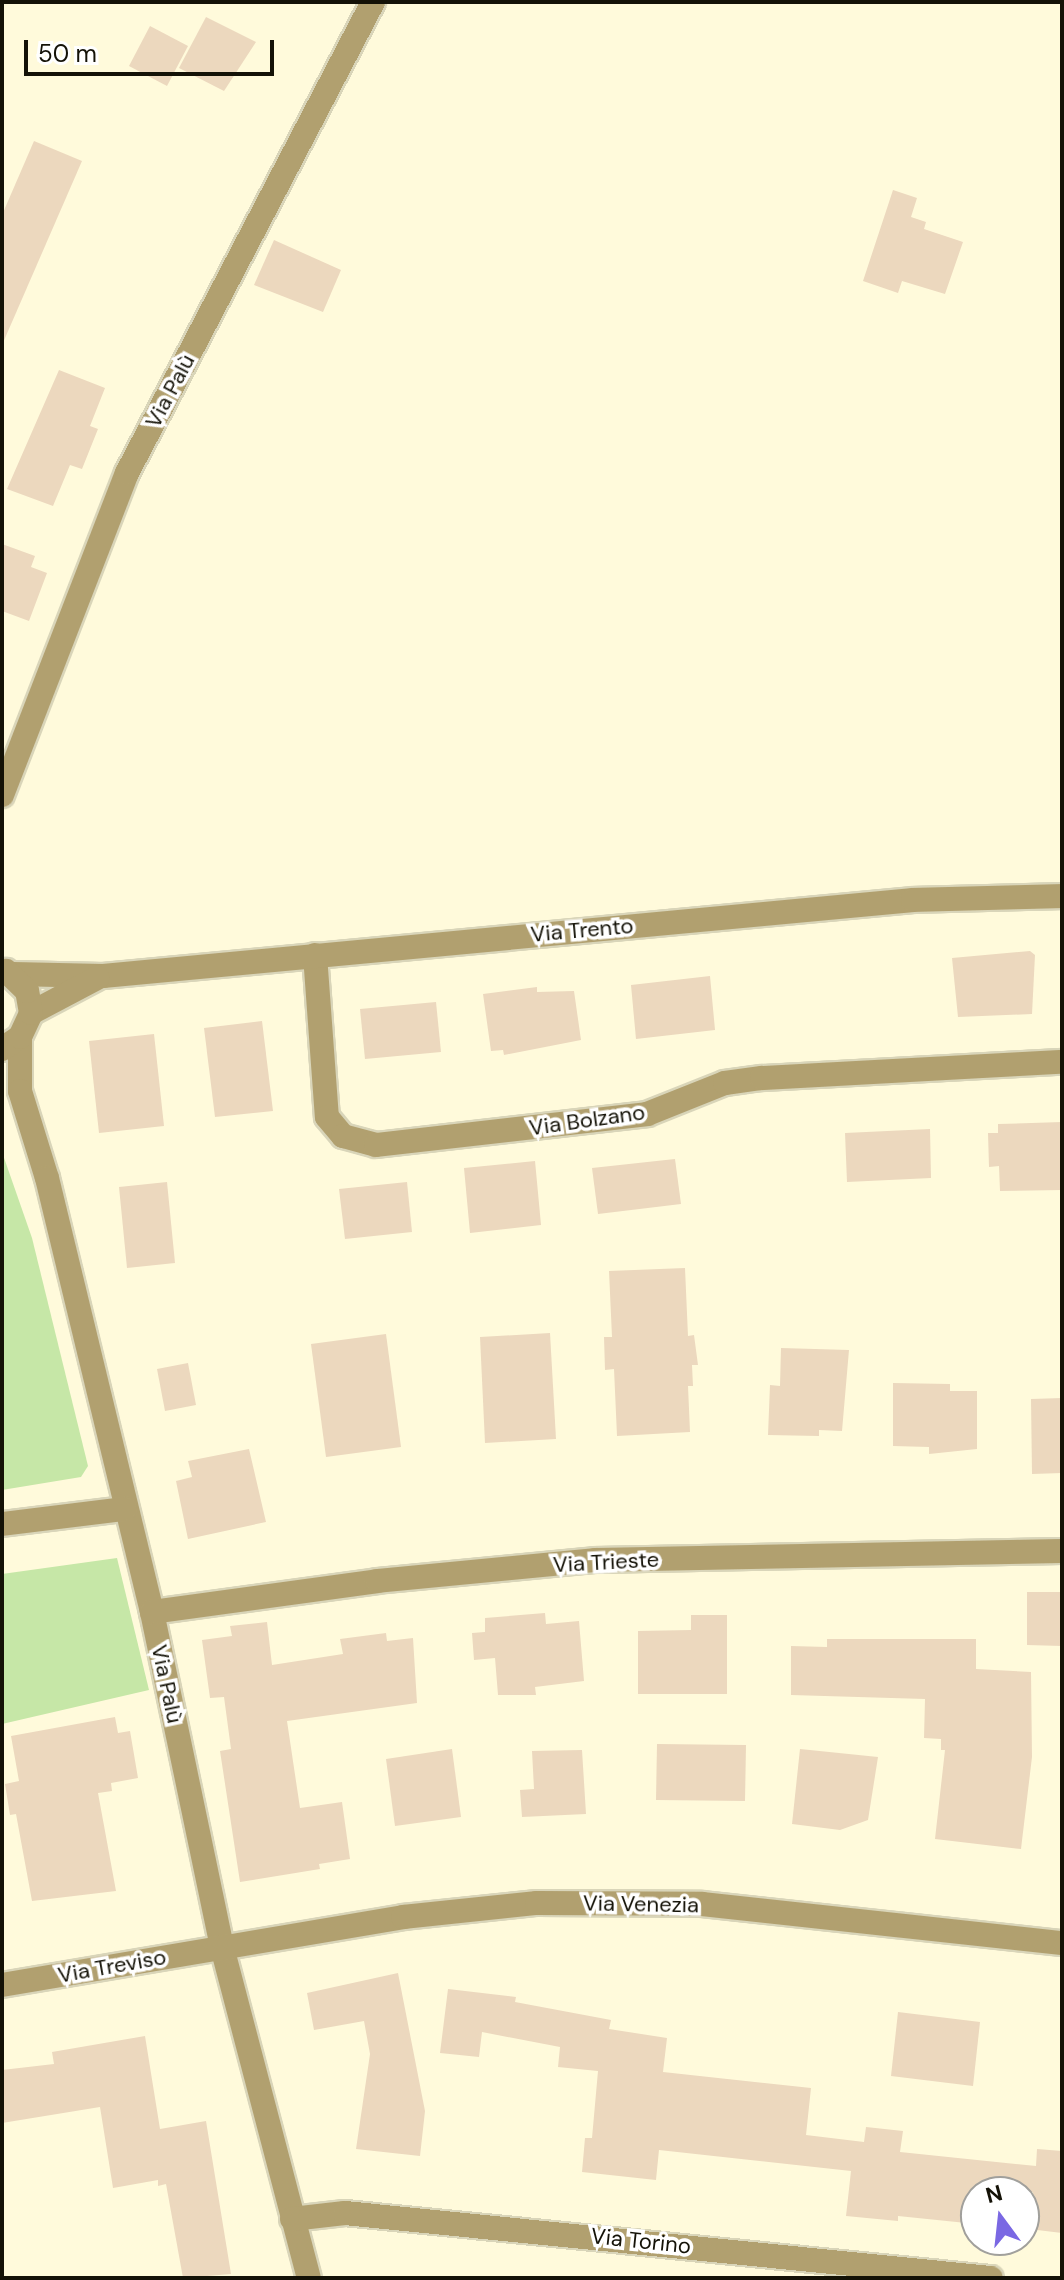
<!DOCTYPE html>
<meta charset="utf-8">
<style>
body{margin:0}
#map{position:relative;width:1064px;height:2280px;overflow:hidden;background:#fffadb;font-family:"DM Sans",sans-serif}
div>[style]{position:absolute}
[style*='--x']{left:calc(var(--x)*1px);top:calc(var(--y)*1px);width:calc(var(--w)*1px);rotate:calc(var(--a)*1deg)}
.green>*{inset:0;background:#c6e7a7}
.building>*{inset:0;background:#ecd8be}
.roads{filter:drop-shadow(2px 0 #d9d5b9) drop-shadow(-2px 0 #d9d5b9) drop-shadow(0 2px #d9d5b9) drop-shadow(0 -2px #d9d5b9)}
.minor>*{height:24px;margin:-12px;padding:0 12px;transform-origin:12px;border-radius:12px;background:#b1a06f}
span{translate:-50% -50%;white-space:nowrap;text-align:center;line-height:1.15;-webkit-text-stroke:7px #fff;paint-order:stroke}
.street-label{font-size:22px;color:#141207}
.frame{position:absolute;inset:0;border:4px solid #141207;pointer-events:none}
.north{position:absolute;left:960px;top:2176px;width:80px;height:80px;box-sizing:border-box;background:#fff;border:2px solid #a1a09c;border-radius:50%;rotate:345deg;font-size:22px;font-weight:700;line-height:32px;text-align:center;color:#141207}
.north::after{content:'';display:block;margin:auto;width:28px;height:36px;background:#7a68e3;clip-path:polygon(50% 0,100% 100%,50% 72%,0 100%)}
.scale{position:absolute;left:24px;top:40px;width:250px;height:36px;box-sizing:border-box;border:4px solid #141207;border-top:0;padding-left:10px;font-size:24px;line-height:28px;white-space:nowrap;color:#141207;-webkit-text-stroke:6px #fff;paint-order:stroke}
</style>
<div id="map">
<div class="green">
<i style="clip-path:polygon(2px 1152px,32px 1238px,88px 1466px,81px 1477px,2px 1490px)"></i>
<i style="clip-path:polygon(117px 1558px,149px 1690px,2px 1724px,2px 1574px)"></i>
</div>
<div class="building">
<i style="clip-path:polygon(206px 17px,256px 42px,224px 91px,179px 68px)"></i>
<i style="clip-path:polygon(150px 26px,188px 46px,167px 86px,129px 66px)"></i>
<i style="clip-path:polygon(34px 141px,82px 161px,2px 345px,2px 215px)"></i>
<i style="clip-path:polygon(893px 190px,917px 198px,911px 217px,926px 222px,924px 229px,963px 242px,945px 294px,902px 281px,898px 293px,863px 281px)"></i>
<i style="clip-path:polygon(274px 240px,341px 270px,323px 312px,254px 285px)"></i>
<i style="clip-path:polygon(59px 370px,105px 388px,90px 426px,98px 429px,82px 469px,70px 465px,53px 506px,7px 489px)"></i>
<i style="clip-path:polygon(2px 544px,35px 556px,31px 567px,47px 573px,29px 621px,2px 611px)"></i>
<i style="clip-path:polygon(1030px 951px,1035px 955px,1032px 1014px,958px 1017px,952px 958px)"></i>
<i style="clip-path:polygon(710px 976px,715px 1030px,636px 1039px,631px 985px)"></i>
<i style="clip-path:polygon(537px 987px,537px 992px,574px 991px,581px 1040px,504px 1055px,503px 1050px,491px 1051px,483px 994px)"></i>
<i style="clip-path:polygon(436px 1002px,441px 1052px,365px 1059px,360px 1009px)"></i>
<i style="clip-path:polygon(262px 1021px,273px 1111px,215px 1117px,204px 1028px)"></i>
<i style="clip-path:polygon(154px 1034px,164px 1126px,99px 1133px,89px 1041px)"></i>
<i style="clip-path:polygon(1062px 1122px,1062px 1190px,1000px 1191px,999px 1166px,989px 1167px,988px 1133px,998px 1133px,998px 1124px)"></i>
<i style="clip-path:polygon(930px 1129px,931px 1178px,847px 1182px,845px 1133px)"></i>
<i style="clip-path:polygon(675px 1159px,681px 1204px,598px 1214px,592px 1168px)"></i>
<i style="clip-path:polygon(535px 1161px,541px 1225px,470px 1233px,464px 1168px)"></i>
<i style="clip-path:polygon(167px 1182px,175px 1263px,127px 1268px,119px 1187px)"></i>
<i style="clip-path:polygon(407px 1182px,412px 1232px,345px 1239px,339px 1189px)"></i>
<i style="clip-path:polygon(685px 1268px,688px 1336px,694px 1335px,698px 1365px,692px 1365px,693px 1386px,688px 1386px,690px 1432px,617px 1436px,614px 1369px,605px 1370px,604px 1337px,612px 1337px,609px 1271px)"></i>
<i style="clip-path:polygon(550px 1333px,556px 1439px,485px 1443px,480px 1337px)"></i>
<i style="clip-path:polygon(386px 1334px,401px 1447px,326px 1457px,311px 1344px)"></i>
<i style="clip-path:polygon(781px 1348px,849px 1350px,842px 1431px,819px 1430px,819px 1436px,768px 1435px,770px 1385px,780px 1386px)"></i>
<i style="clip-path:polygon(188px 1363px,196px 1405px,165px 1411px,157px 1369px)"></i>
<i style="clip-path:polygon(893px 1383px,950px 1384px,950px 1391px,977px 1391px,977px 1449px,929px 1454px,929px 1447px,893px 1446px)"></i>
<i style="clip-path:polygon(1062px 1398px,1062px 1473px,1032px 1474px,1031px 1399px)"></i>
<i style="clip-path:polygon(249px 1449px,266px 1522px,188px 1539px,176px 1481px,192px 1477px,188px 1461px)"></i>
<i style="clip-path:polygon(1027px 1592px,1062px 1592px,1062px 1646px,1027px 1645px)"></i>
<i style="clip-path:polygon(545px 1613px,546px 1624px,579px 1621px,584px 1681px,535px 1687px,536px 1695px,498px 1695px,495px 1658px,474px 1660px,472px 1633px,485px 1632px,485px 1618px)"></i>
<i style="clip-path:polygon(691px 1615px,727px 1615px,727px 1694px,638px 1694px,638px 1631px,691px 1630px)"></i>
<i style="clip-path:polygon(267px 1622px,272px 1665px,343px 1654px,340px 1639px,386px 1633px,387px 1641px,413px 1638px,417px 1703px,287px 1721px,300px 1808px,342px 1802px,350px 1859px,319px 1864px,320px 1869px,240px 1882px,220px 1751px,231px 1749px,224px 1697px,210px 1698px,202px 1640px,232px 1636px,230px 1626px)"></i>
<i style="clip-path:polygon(827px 1639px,976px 1639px,976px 1669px,1031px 1672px,1032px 1757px,1021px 1849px,935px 1839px,945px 1750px,941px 1750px,941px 1739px,924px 1738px,925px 1699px,791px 1695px,791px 1646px,827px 1647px)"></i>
<i style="clip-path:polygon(115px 1717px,118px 1733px,130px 1731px,138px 1778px,111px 1783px,112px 1791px,98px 1793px,116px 1891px,32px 1901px,16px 1814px,10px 1815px,5px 1784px,19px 1781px,11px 1736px)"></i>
<i style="clip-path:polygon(657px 1744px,746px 1745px,745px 1801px,656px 1800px)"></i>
<i style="clip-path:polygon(452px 1749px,461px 1817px,395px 1826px,386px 1759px)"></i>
<i style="clip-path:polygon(800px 1749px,878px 1757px,868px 1820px,840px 1830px,792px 1824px)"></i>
<i style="clip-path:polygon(582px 1750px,586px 1814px,522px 1817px,520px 1790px,534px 1789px,532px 1751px)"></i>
<i style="clip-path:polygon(398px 1973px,425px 2111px,420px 2156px,356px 2149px,370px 2054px,364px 2021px,314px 2030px,307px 1993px)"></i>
<i style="clip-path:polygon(448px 1989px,516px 1997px,515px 2002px,611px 2020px,609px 2029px,667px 2038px,663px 2072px,811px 2088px,806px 2135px,864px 2142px,866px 2127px,903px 2131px,900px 2152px,1036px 2166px,1037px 2149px,1062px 2151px,1062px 2233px,1029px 2229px,1033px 2192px,976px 2192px,976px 2224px,898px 2216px,898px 2221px,846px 2216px,851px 2171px,659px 2150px,656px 2180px,582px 2172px,585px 2138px,592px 2138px,598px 2071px,558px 2067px,560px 2047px,482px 2032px,479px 2057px,440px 2053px)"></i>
<i style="clip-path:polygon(898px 2012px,980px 2022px,973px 2086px,891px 2076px)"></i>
<i style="clip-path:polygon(145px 2036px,160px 2129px,206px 2121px,231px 2274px,183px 2278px,166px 2184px,158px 2186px,158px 2180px,113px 2188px,100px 2107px,2px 2123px,2px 2070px,54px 2064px,52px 2052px)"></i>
</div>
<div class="roads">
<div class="minor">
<i style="--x:2;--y:795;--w:345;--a:-68.8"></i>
<i style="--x:127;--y:473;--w:531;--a:-62.42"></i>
<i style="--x:315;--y:955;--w:162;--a:85.8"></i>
<i style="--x:327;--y:1117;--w:25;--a:50"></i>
<i style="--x:343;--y:1136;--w:34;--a:15"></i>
<i style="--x:376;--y:1145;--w:273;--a:-6.5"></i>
<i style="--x:647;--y:1114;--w:84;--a:-21.7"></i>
<i style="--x:725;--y:1083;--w:37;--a:-8"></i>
<i style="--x:762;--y:1078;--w:300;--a:-3.1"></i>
<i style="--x:13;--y:974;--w:90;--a:1.3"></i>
<i style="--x:103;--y:976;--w:814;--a:-5.36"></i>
<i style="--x:913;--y:900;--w:149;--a:-1.5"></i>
<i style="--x:31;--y:1013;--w:75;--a:-27.9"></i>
<i style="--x:20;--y:1037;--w:54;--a:90"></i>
<i style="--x:20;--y:1091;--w:91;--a:72.8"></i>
<i style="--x:47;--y:1178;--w:447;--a:76.4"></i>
<i style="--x:152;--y:1612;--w:342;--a:78.2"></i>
<i style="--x:222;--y:1947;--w:342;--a:75.3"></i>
<i style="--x:2;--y:1049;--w:22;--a:-34"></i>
<i style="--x:20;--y:1037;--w:26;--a:-65"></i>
<i style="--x:31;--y:1013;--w:22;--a:-100"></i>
<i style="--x:27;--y:991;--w:29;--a:-136"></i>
<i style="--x:2;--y:1524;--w:124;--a:-7"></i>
<i style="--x:152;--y:1612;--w:227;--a:-7.8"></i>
<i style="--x:377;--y:1581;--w:219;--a:-5.5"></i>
<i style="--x:595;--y:1560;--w:467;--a:-1.1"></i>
<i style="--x:2;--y:1985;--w:407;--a:-9.6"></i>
<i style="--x:403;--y:1917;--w:135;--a:-6"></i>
<i style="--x:537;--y:1903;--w:165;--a:0.3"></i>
<i style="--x:702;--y:1904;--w:362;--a:6.2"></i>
<i style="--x:292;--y:2219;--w:53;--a:-6.5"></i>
<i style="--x:345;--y:2213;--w:649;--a:5.75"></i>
</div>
</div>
<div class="street-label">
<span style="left:170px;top:391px;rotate:-62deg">Via Palù</span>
<span style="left:582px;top:930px;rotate:-5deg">Via Trento</span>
<span style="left:587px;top:1120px;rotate:-8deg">Via Bolzano</span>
<span style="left:606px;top:1562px;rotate:-3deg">Via Trieste</span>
<span style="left:167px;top:1684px;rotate:78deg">Via Palù</span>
<span style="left:641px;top:1904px;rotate:1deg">Via Venezia</span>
<span style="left:112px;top:1966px;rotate:-10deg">Via Treviso</span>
<span style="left:641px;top:2241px;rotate:6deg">Via Torino</span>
</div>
<div class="frame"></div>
<div class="north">N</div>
<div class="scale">50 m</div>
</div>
